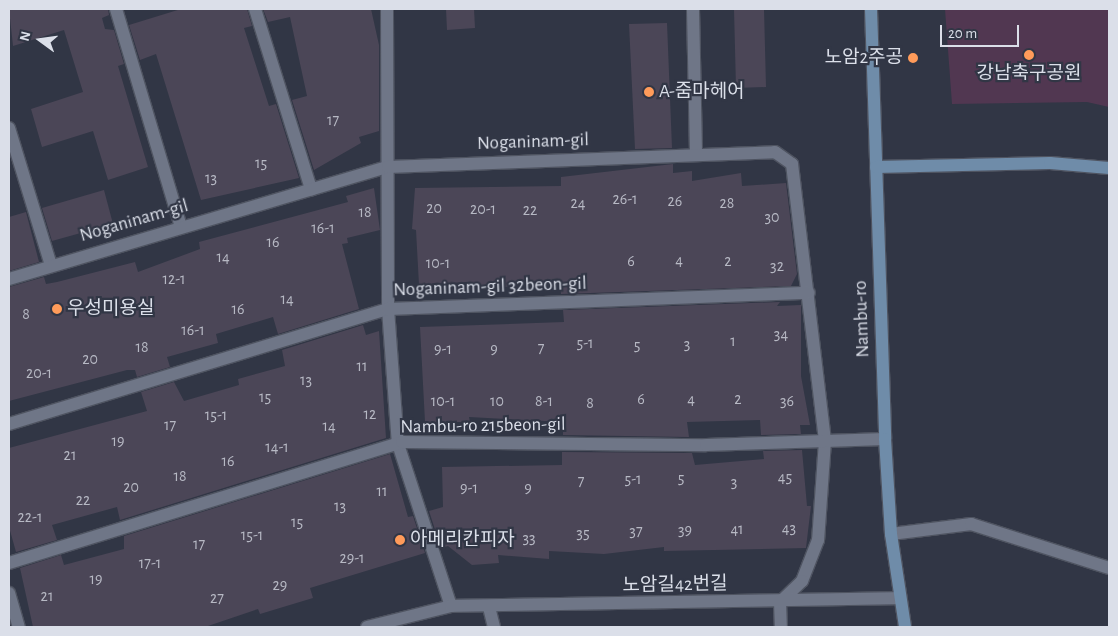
<!DOCTYPE html>
<meta charset="utf-8">
<style>
body{margin:0}
#map{position:relative;width:1118px;height:636px;overflow:hidden;background:#313645;font-family:"Alegreya Sans","Noto Sans KR",sans-serif}
div>[style]{position:absolute}
[style*='--x']{left:calc(var(--x)*1px);top:calc(var(--y)*1px);width:calc(var(--w)*1px);rotate:calc(var(--a)*1deg)}
.green>*{inset:0;background:#513751}
.building>*{inset:0;background:#4b4657}
.roads{filter:drop-shadow(1px 0 #4f5461) drop-shadow(-1px 0 #4f5461) drop-shadow(0 1px #4f5461) drop-shadow(0 -1px #4f5461)}
.lane>*{height:12px;margin:-6px;padding:0 6px;transform-origin:6px;border-radius:6px;background:#6f7687}
.street>*{height:12px;margin:-6px;padding:0 6px;transform-origin:6px;border-radius:6px;background:#6f7687}
.secondary>*{height:12px;margin:-6px;padding:0 6px;transform-origin:6px;border-radius:6px;background:#6f8ca9}
.dots>*{width:14px;height:14px;translate:-50% -50%;box-sizing:border-box;border:2px solid #313645;border-radius:50%}
span{translate:-50% -50%;white-space:nowrap;text-align:center;line-height:1.15;-webkit-text-stroke:4.5px #313645;paint-order:stroke}
.number-label{font-size:16px;color:#b7b9c4}
.number-label span{-webkit-text-stroke-width:0}
.poi-label{font-size:19px;color:#dbdfe9}
.right{translate:-100% -50%;text-align:right}
.left{translate:0 -50%;text-align:left}
.street-label{font-size:19px;color:#dbdfe9}
.frame{position:absolute;inset:0;border:10px solid #dbdfe9;pointer-events:none}
.north{position:absolute;left:15px;top:15px;width:50px;height:50px;-webkit-text-stroke:4px #313645;paint-order:stroke;rotate:284deg;font-size:14px;font-weight:700;line-height:20px;text-align:center;color:#dbdfe9}
.north::after{content:'';display:block;margin:auto;width:18px;height:22px;background:#dbdfe9;clip-path:polygon(50% 0,100% 100%,50% 72%,0 100%)}
.scale{position:absolute;left:940px;top:25px;width:79px;height:22px;box-sizing:border-box;border:2px solid #dbdfe9;border-top:0;padding-left:6px;font-size:15px;line-height:18px;white-space:nowrap;color:#dbdfe9;-webkit-text-stroke:4px #313645;paint-order:stroke}
</style>
<div id="map">
<div class="green">
<i style="clip-path:polygon(945px 9px,1109px 9px,1109px 107px,1087px 102px,952px 104px)"></i>
</div>
<div class="building">
<i style="clip-path:polygon(9px 9px,108px 9px,109px 15px,102px 18px,105px 29px,114px 30px,124px 64px,118px 66px,148px 167px,108px 180px,93px 131px,42px 147px,31px 109px,83px 92px,64px 30px,13px 46px)"></i>
<i style="clip-path:polygon(181px 9px,247px 9px,252px 26px,244px 28px,269px 106px,276px 104px,299px 178px,201px 200px,156px 54px,140px 60px,129px 25px)"></i>
<i style="clip-path:polygon(263px 9px,371px 9px,379px 45px,379px 131px,359px 137px,361px 143px,314px 170px,292px 100px,307px 96px,290px 17px,268px 22px)"></i>
<i style="clip-path:polygon(446px 9px,474px 9px,475px 28px,447px 30px)"></i>
<i style="clip-path:polygon(734px 9px,764px 9px,766px 87px,736px 88px)"></i>
<i style="clip-path:polygon(667px 23px,672px 148px,635px 149px,629px 24px)"></i>
<i style="clip-path:polygon(673px 164px,673px 173px,692px 171px,692px 181px,741px 173px,742px 186px,786px 183px,797px 274px,791px 286px,561px 294px,560px 280px,474px 291px,474px 285px,466px 282px,419px 285px,416px 230px,412px 229px,415px 188px,561px 186px,561px 177px)"></i>
<i style="clip-path:polygon(374px 188px,380px 230px,347px 238px,348px 243px,342px 244px,359px 309px,278px 334px,273px 317px,216px 334px,218px 343px,167px 357px,170px 367px,137px 377px,135px 370px,127px 370px,9px 401px,9px 287px,44px 277px,46px 284px,57px 282px,135px 262px,138px 272px,200px 249px,199px 242px,348px 202px,346px 196px)"></i>
<i style="clip-path:polygon(104px 190px,113px 224px,52px 241px,42px 208px)"></i>
<i style="clip-path:polygon(26px 212px,39px 262px,9px 271px,9px 217px)"></i>
<i style="clip-path:polygon(780px 302px,777px 306px,801px 305px,801px 376px,810px 425px,800px 425px,801px 434px,761px 435px,760px 420px,687px 422px,689px 437px,563px 435px,563px 422px,469px 417px,470px 422px,425px 422px,420px 327px,564px 322px,563px 310px)"></i>
<i style="clip-path:polygon(363px 325px,366px 335px,379px 331px,386px 438px,120px 520px,117px 507px,52px 525px,57px 540px,16px 552px,9px 527px,9px 448px,147px 411px,141px 392px,174px 382px,184px 401px,239px 385px,238px 379px,285px 366px,282px 350px)"></i>
<i style="clip-path:polygon(802px 450px,807px 506px,811px 506px,806px 548px,664px 551px,664px 547px,604px 554px,549px 551px,549px 559px,498px 555px,499px 563px,472px 565px,448px 546px,441px 548px,429px 511px,443px 507px,442px 467px,562px 465px,562px 452px,692px 453px,695px 465px,764px 459px,763px 451px)"></i>
<i style="clip-path:polygon(390px 454px,408px 517px,413px 516px,425px 553px,310px 588px,313px 598px,260px 614px,258px 609px,205px 627px,33px 627px,20px 568px,61px 555px,64px 565px,124px 549px,124px 536px)"></i>
</div>
<div class="roads">
<div class="lane">
<i style="--x:693;--y:9;--w:146;--a:88.8"></i>
<i style="--x:489;--y:607;--w:21;--a:76"></i>
</div>
<div class="street">
<i style="--x:116;--y:9;--w:227;--a:73.4"></i>
<i style="--x:255;--y:9;--w:189;--a:72.7"></i>
<i style="--x:387;--y:9;--w:300;--a:89.8"></i>
<i style="--x:388;--y:309;--w:135;--a:85.8"></i>
<i style="--x:398;--y:444;--w:170;--a:71.9"></i>
<i style="--x:9;--y:128;--w:143;--a:73"></i>
<i style="--x:9;--y:279;--w:395;--a:-16.5"></i>
<i style="--x:388;--y:167;--w:387;--a:-2.2"></i>
<i style="--x:775;--y:152;--w:21;--a:35"></i>
<i style="--x:792;--y:164;--w:279;--a:83.2"></i>
<i style="--x:825;--y:441;--w:99;--a:94"></i>
<i style="--x:818;--y:540;--w:44;--a:111.3"></i>
<i style="--x:802;--y:581;--w:30;--a:136"></i>
<i style="--x:780;--y:602;--w:25;--a:88"></i>
<i style="--x:9;--y:424;--w:396;--a:-16.9"></i>
<i style="--x:388;--y:309;--w:421;--a:-2.2"></i>
<i style="--x:891;--y:534;--w:81;--a:-7.1"></i>
<i style="--x:971;--y:524;--w:145;--a:17.7"></i>
<i style="--x:9;--y:563;--w:411;--a:-17.1"></i>
<i style="--x:402;--y:442;--w:304;--a:0.6"></i>
<i style="--x:706;--y:445;--w:179;--a:-1.9"></i>
<i style="--x:9;--y:593;--w:35;--a:74"></i>
<i style="--x:367;--y:627;--w:87;--a:-14"></i>
<i style="--x:451;--y:606;--w:449;--a:-1"></i>
</div>
<div class="secondary">
<i style="--x:871;--y:9;--w:430;--a:88.1"></i>
<i style="--x:885;--y:439;--w:95;--a:86.4"></i>
<i style="--x:891;--y:534;--w:94;--a:81.4"></i>
<i style="--x:876;--y:167;--w:174;--a:-1.3"></i>
<i style="--x:1050;--y:163;--w:59;--a:4.8"></i>
</div>
</div>
<div class="dots">
<i style="left:1029px;top:55px;background:#ff9b5a"></i>
<i style="left:913px;top:58px;background:#ff9b5a"></i>
<i style="left:649px;top:92px;background:#ff9b5a"></i>
<i style="left:57px;top:309px;background:#ff9b5a"></i>
<i style="left:400px;top:540px;background:#ff9b5a"></i>
</div>
<div class="number-label">
<span style="left:333px;top:120px">17</span>
<span style="left:261px;top:163px">15</span>
<span style="left:211px;top:178px">13</span>
<span style="left:625px;top:199px">26-1</span>
<span style="left:675px;top:201px">26</span>
<span style="left:578px;top:203px">24</span>
<span style="left:727px;top:203px">28</span>
<span style="left:434px;top:208px">20</span>
<span style="left:483px;top:209px">20-1</span>
<span style="left:530px;top:210px">22</span>
<span style="left:365px;top:212px">18</span>
<span style="left:772px;top:217px">30</span>
<span style="left:323px;top:228px">16-1</span>
<span style="left:273px;top:242px">16</span>
<span style="left:223px;top:257px">14</span>
<span style="left:679px;top:260px">4</span>
<span style="left:631px;top:261px">6</span>
<span style="left:728px;top:261px">2</span>
<span style="left:438px;top:263px">10-1</span>
<span style="left:777px;top:266px">32</span>
<span style="left:174px;top:279px">12-1</span>
<span style="left:287px;top:299px">14</span>
<span style="left:238px;top:309px">16</span>
<span style="left:26px;top:314px">8</span>
<span style="left:193px;top:330px">16-1</span>
<span style="left:781px;top:334px">34</span>
<span style="left:733px;top:341px">1</span>
<span style="left:585px;top:343px">5-1</span>
<span style="left:687px;top:344px">3</span>
<span style="left:637px;top:345px">5</span>
<span style="left:142px;top:347px">18</span>
<span style="left:541px;top:348px">7</span>
<span style="left:443px;top:349px">9-1</span>
<span style="left:494px;top:349px">9</span>
<span style="left:90px;top:359px">20</span>
<span style="left:362px;top:366px">11</span>
<span style="left:39px;top:373px">20-1</span>
<span style="left:306px;top:380px">13</span>
<span style="left:265px;top:397px">15</span>
<span style="left:641px;top:399px">6</span>
<span style="left:691px;top:399px">4</span>
<span style="left:738px;top:399px">2</span>
<span style="left:443px;top:401px">10-1</span>
<span style="left:497px;top:401px">10</span>
<span style="left:544px;top:401px">8-1</span>
<span style="left:787px;top:401px">36</span>
<span style="left:590px;top:403px">8</span>
<span style="left:370px;top:414px">12</span>
<span style="left:216px;top:415px">15-1</span>
<span style="left:170px;top:425px">17</span>
<span style="left:329px;top:426px">14</span>
<span style="left:118px;top:441px">19</span>
<span style="left:277px;top:447px">14-1</span>
<span style="left:70px;top:455px">21</span>
<span style="left:228px;top:461px">16</span>
<span style="left:180px;top:476px">18</span>
<span style="left:785px;top:477px">45</span>
<span style="left:681px;top:478px">5</span>
<span style="left:633px;top:479px">5-1</span>
<span style="left:581px;top:481px">7</span>
<span style="left:734px;top:482px">3</span>
<span style="left:131px;top:487px">20</span>
<span style="left:469px;top:488px">9-1</span>
<span style="left:528px;top:488px">9</span>
<span style="left:382px;top:491px">11</span>
<span style="left:83px;top:500px">22</span>
<span style="left:340px;top:506px">13</span>
<span style="left:30px;top:517px">22-1</span>
<span style="left:297px;top:522px">15</span>
<span style="left:789px;top:528px">43</span>
<span style="left:737px;top:529px">41</span>
<span style="left:685px;top:530px">39</span>
<span style="left:636px;top:531px">37</span>
<span style="left:583px;top:533px">35</span>
<span style="left:252px;top:535px">15-1</span>
<span style="left:529px;top:538px">33</span>
<span style="left:199px;top:544px">17</span>
<span style="left:352px;top:558px">29-1</span>
<span style="left:150px;top:563px">17-1</span>
<span style="left:96px;top:579px">19</span>
<span style="left:280px;top:585px">29</span>
<span style="left:47px;top:596px">21</span>
<span style="left:217px;top:598px">27</span>
</div>
<div class="poi-label">
<span class="right" style="left:903px;top:58px">노암2주공</span>
<span style="left:1029px;top:74px">강남축구공원</span>
<span class="left" style="left:659px;top:92px">A-줌마헤어</span>
<span class="left" style="left:67px;top:309px">우성미용실</span>
<span class="left" style="left:410px;top:540px">아메리칸피자</span>
</div>
<div class="street-label">
<span style="left:533px;top:142px;rotate:-2deg">Noganinam-gil</span>
<span style="left:134px;top:221px;rotate:-16deg">Noganinam-gil</span>
<span style="left:490px;top:287px;rotate:-2deg">Noganinam-gil 32beon-gil</span>
<span style="left:862px;top:319px;rotate:-92deg">Nambu-ro</span>
<span style="left:483px;top:426px;rotate:-1deg">Nambu-ro 215beon-gil</span>
<span style="left:675px;top:585px;rotate:-1deg">노암길42번길</span>
</div>
<div class="frame"></div>
<div class="north">N</div>
<div class="scale">20 m</div>
</div>
